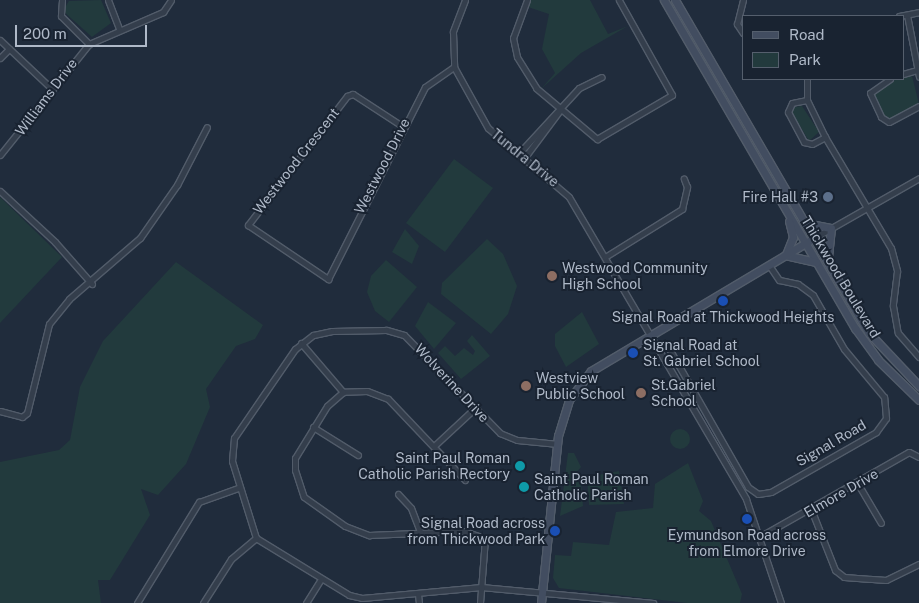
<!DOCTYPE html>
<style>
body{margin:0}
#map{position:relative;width:919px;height:603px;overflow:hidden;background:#202c3c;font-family:"Public Sans",sans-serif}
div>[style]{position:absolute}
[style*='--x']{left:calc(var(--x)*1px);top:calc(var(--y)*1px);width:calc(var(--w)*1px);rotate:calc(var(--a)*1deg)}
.green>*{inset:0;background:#223a3d}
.round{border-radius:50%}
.roads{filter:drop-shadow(1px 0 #525c6a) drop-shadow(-1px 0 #525c6a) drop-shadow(0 1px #525c6a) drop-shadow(0 -1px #525c6a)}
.street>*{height:5px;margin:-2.5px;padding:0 2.5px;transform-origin:2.5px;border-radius:2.5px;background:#343e4c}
.secondary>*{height:7px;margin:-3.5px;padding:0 3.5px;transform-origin:3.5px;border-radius:3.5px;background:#424d60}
.dots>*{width:14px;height:14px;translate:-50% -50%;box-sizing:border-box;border:2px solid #192331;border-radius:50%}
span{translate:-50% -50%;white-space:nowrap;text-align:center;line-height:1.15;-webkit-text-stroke:4px #192331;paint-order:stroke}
.street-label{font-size:14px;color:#afb9c8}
.poi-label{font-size:14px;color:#afb9c8}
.right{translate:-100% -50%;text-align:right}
.left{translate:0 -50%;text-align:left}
.legend{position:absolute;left:742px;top:15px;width:162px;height:65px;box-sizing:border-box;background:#192331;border:1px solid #555f6d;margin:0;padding:6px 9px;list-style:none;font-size:15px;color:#afb9c8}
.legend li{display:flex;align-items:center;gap:10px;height:25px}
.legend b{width:25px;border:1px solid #555f6d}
.scale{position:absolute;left:15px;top:25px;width:132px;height:22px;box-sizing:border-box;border:2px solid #afb9c8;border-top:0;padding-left:6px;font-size:15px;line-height:18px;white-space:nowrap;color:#afb9c8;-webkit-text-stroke:4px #192331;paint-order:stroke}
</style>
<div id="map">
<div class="green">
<i style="clip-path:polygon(101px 0,111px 23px,92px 37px,63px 11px,69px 1px)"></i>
<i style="clip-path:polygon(531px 0,590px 0,608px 34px,628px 26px,581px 53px,541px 89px,555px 73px,542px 49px,549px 14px,528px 7px)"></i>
<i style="clip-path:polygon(912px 76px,919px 104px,889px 119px,883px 117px,873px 92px,890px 81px)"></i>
<i style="clip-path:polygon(802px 106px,819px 132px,809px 141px,792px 113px,794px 107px)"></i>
<i style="clip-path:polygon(454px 159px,493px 188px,445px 252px,406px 223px)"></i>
<i style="clip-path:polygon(0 197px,62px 257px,0 323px)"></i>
<i style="clip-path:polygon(405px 229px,419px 246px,412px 264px,392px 252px)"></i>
<i style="clip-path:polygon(487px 239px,503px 254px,517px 286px,508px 314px,491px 334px,441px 294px,442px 283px)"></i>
<i style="clip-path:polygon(386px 260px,417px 287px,389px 322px,375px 311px,367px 292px,371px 276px)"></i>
<i style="clip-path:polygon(176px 262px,263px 325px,255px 339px,236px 346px,206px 389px,210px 407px,186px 464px,158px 495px,141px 489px,150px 515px,110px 580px,98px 580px,101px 603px,0 603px,0 462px,59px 450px,70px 440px,80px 387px,103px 341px)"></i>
<i style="clip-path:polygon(428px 302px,456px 323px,434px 349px,415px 326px)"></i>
<i style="clip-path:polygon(582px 312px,599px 344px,566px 367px,555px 346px,555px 334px)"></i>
<i style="clip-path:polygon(472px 335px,490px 356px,461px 379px,438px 353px,445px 346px,455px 356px,464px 348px,473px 355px,475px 351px,467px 341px)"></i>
<i class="round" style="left:670px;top:429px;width:20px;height:20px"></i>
<i style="clip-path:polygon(568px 453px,574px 453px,581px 467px,571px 479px,581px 482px,583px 506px,560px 516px)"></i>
<i style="clip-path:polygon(688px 463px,703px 501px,699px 511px,711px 521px,742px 594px,740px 603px,687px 603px,559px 588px,553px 578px,555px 555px,571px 556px,573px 542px,609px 545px,616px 512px,653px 508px,655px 484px)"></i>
<i style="clip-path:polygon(619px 471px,624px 504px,589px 505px,587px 477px)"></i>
</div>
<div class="roads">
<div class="street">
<i style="--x:62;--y:0;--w:16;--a:94"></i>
<i style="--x:61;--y:16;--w:40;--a:45"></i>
<i style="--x:108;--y:0;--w:31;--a:69"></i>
<i style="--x:465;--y:0;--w:34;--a:111"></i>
<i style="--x:453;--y:32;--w:35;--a:88"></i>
<i style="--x:454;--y:67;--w:70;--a:60.9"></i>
<i style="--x:488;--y:128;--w:106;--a:40.4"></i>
<i style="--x:569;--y:197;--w:350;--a:59.6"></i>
<i style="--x:746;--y:499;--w:110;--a:71.4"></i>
<i style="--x:527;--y:0;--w:40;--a:110.2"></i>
<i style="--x:513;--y:38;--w:19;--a:78"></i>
<i style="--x:517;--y:57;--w:36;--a:58"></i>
<i style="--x:536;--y:88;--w:80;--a:39.9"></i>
<i style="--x:597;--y:139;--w:87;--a:-30.4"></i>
<i style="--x:672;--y:95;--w:109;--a:-119.2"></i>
<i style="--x:907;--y:15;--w:63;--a:79"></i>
<i style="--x:899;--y:16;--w:20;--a:-11"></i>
<i style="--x:743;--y:33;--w:11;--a:-124"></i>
<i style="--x:737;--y:24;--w:25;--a:-76"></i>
<i style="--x:0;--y:40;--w:70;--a:43.3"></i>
<i style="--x:0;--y:58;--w:13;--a:-45"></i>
<i style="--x:903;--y:74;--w:15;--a:-16"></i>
<i style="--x:807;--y:79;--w:21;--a:90"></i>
<i style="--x:807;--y:100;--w:41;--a:64.1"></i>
<i style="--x:825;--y:137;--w:129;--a:59.3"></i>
<i style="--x:891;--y:248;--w:24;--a:75"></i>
<i style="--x:897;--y:271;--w:35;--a:97"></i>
<i style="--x:893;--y:306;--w:27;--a:80"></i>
<i style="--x:898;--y:333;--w:32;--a:49"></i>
<i style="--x:890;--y:79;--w:24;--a:145"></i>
<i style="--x:870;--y:93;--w:26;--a:65"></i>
<i style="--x:881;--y:117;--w:9;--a:32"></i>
<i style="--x:889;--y:122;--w:34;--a:-28"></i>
<i style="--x:807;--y:100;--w:15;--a:169"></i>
<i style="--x:792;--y:103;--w:10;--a:114"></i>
<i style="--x:788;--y:112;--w:34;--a:62"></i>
<i style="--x:804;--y:142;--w:8;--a:14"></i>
<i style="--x:812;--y:144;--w:15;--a:-28"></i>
<i style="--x:402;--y:126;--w:59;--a:-146.9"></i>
<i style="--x:353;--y:94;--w:6;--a:162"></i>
<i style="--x:347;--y:96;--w:163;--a:127.5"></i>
<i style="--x:248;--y:225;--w:97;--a:34"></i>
<i style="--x:328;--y:279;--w:215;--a:-63.2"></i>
<i style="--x:425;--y:87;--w:35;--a:-35"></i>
<i style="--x:520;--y:152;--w:87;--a:-47.3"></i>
<i style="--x:579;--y:88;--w:25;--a:-26"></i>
<i style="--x:0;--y:155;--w:142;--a:-51.3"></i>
<i style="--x:89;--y:44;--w:81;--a:-23.4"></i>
<i style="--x:163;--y:12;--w:14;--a:-56"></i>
<i style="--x:525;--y:157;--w:59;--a:-53.3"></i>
<i style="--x:0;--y:191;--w:75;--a:42.8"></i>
<i style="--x:55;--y:242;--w:56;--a:48.6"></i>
<i style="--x:814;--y:238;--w:121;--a:-29.7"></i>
<i style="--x:605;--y:257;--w:91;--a:-31.9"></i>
<i style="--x:682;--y:209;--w:23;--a:-77"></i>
<i style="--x:687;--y:187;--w:9;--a:-111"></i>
<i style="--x:301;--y:343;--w:65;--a:49.4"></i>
<i style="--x:667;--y:345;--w:163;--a:60.3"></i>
<i style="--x:748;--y:487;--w:12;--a:35"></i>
<i style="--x:758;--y:494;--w:13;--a:-9"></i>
<i style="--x:771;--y:492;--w:121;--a:-29.7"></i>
<i style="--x:876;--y:432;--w:17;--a:-54"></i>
<i style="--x:886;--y:418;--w:21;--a:-95"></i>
<i style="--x:884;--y:397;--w:62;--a:-129.8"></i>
<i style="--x:844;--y:349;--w:62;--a:-119.9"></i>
<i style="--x:813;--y:295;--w:19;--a:-144"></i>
<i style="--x:798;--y:284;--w:19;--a:-168"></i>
<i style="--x:779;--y:280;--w:18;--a:-124"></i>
<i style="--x:0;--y:411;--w:23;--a:15"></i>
<i style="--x:22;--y:417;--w:6;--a:-39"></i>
<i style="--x:27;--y:413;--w:92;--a:-76.1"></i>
<i style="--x:49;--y:324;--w:32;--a:-51"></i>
<i style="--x:69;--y:299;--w:94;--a:-40.7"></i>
<i style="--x:140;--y:238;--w:65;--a:-55.1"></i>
<i style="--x:177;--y:185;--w:65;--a:-62.7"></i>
<i style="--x:313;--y:427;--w:53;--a:31.9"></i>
<i style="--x:558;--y:444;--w:41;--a:-174.4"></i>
<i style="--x:517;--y:440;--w:18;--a:-158"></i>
<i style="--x:500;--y:433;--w:137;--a:-134.4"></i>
<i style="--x:404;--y:335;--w:19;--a:-164"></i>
<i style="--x:386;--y:330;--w:54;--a:178.9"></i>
<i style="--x:332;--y:331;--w:19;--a:168"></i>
<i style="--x:313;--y:335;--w:23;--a:142"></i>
<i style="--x:295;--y:349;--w:108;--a:124.4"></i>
<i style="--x:234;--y:438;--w:23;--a:95"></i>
<i style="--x:232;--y:461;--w:81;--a:72.7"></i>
<i style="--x:256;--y:538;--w:109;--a:31.5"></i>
<i style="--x:349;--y:595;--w:13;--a:13"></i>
<i style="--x:362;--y:598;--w:120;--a:-5.3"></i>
<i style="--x:481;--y:587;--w:173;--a:5.3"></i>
<i style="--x:434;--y:446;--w:56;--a:-42.8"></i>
<i style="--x:465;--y:480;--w:112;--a:-133.5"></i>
<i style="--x:388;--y:399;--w:22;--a:-159"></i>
<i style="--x:367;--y:391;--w:24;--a:178"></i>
<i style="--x:343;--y:392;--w:21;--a:139"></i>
<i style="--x:327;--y:406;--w:61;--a:121.6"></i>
<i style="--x:295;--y:458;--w:12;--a:90"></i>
<i style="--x:295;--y:470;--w:28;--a:72"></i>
<i style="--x:304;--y:497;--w:50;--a:35.3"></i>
<i style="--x:345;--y:526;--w:26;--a:21"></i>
<i style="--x:369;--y:535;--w:94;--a:-2.4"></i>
<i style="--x:463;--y:531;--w:23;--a:18"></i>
<i style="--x:485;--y:538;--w:65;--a:94.4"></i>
<i style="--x:858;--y:484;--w:45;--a:59.5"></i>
<i style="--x:398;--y:494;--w:19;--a:47"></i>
<i style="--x:411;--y:508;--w:26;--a:69"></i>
<i style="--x:811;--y:509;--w:66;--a:68.5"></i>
<i style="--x:835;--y:570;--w:11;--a:38"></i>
<i style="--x:844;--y:577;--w:42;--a:4.1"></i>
<i style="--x:886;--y:580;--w:37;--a:-26"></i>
<i style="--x:761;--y:536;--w:170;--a:-29.6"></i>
<i style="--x:909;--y:452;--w:11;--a:27"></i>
<i style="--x:418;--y:594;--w:9;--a:84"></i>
<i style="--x:137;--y:603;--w:119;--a:-58.5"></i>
<i style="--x:199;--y:502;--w:41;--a:-19.7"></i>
<i style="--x:203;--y:603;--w:52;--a:-57.5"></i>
<i style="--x:231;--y:559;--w:33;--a:-40"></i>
<i style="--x:306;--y:603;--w:28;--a:-58"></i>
</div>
<div class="secondary">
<i style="--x:664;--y:0;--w:380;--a:59.8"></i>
<i style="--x:855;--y:328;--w:39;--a:54"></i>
<i style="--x:878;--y:360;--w:57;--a:44.3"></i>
<i style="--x:675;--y:0;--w:385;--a:59.8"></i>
<i style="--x:869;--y:333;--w:73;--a:46.7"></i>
<i style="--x:805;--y:223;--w:26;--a:11"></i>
<i style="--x:831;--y:228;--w:30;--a:96"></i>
<i style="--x:787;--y:252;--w:16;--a:-68"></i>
<i style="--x:793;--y:237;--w:16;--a:-104"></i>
<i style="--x:785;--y:255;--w:32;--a:13"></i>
<i style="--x:541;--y:603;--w:168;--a:-84.2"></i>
<i style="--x:558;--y:436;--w:38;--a:-73"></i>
<i style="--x:569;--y:400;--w:36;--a:-53"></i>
<i style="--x:591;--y:371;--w:260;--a:-30.8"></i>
</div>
</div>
<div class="dots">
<i style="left:828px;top:197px;background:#5c6f8a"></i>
<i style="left:552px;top:276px;background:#8d6e63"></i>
<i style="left:723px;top:301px;background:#1a4fb4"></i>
<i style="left:633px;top:353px;background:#1a4fb4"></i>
<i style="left:526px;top:386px;background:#8d6e63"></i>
<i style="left:641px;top:393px;background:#8d6e63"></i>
<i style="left:520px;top:466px;background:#0f9aa8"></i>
<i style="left:524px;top:487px;background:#0f9aa8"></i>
<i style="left:747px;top:519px;background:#1a4fb4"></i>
<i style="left:555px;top:531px;background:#1a4fb4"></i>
</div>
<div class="street-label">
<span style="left:46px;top:97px;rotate:-53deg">Williams Drive</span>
<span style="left:525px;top:158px;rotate:39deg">Tundra Drive</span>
<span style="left:296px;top:161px;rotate:-52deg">Westwood Crescent</span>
<span style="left:382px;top:166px;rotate:-63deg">Westwood Drive</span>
<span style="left:841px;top:277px;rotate:59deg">Thickwood Boulevard</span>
<span style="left:452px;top:383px;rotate:47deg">Wolverine Drive</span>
<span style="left:831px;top:443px;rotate:-30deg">Signal Road</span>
<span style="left:841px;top:493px;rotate:-30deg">Elmore Drive</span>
</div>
<div class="poi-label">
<span class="right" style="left:818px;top:197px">Fire Hall #3</span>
<span class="left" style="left:562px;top:276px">Westwood Community<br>High School</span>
<span style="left:723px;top:317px">Signal Road at Thickwood Heights</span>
<span class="left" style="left:643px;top:353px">Signal Road at<br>St. Gabriel School</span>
<span class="left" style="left:536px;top:386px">Westview<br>Public School</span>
<span class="left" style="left:651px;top:393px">St.Gabriel<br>School</span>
<span class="right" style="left:510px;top:466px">Saint Paul Roman<br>Catholic Parish Rectory</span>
<span class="left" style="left:534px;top:487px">Saint Paul Roman<br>Catholic Parish</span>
<span class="right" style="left:545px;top:531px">Signal Road across<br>from Thickwood Park</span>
<span style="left:747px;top:543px">Eymundson Road across<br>from Elmore Drive</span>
</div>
<ul class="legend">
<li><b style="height:6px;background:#424d60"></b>Road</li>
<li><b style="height:14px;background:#223a3d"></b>Park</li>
</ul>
<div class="scale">200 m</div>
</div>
